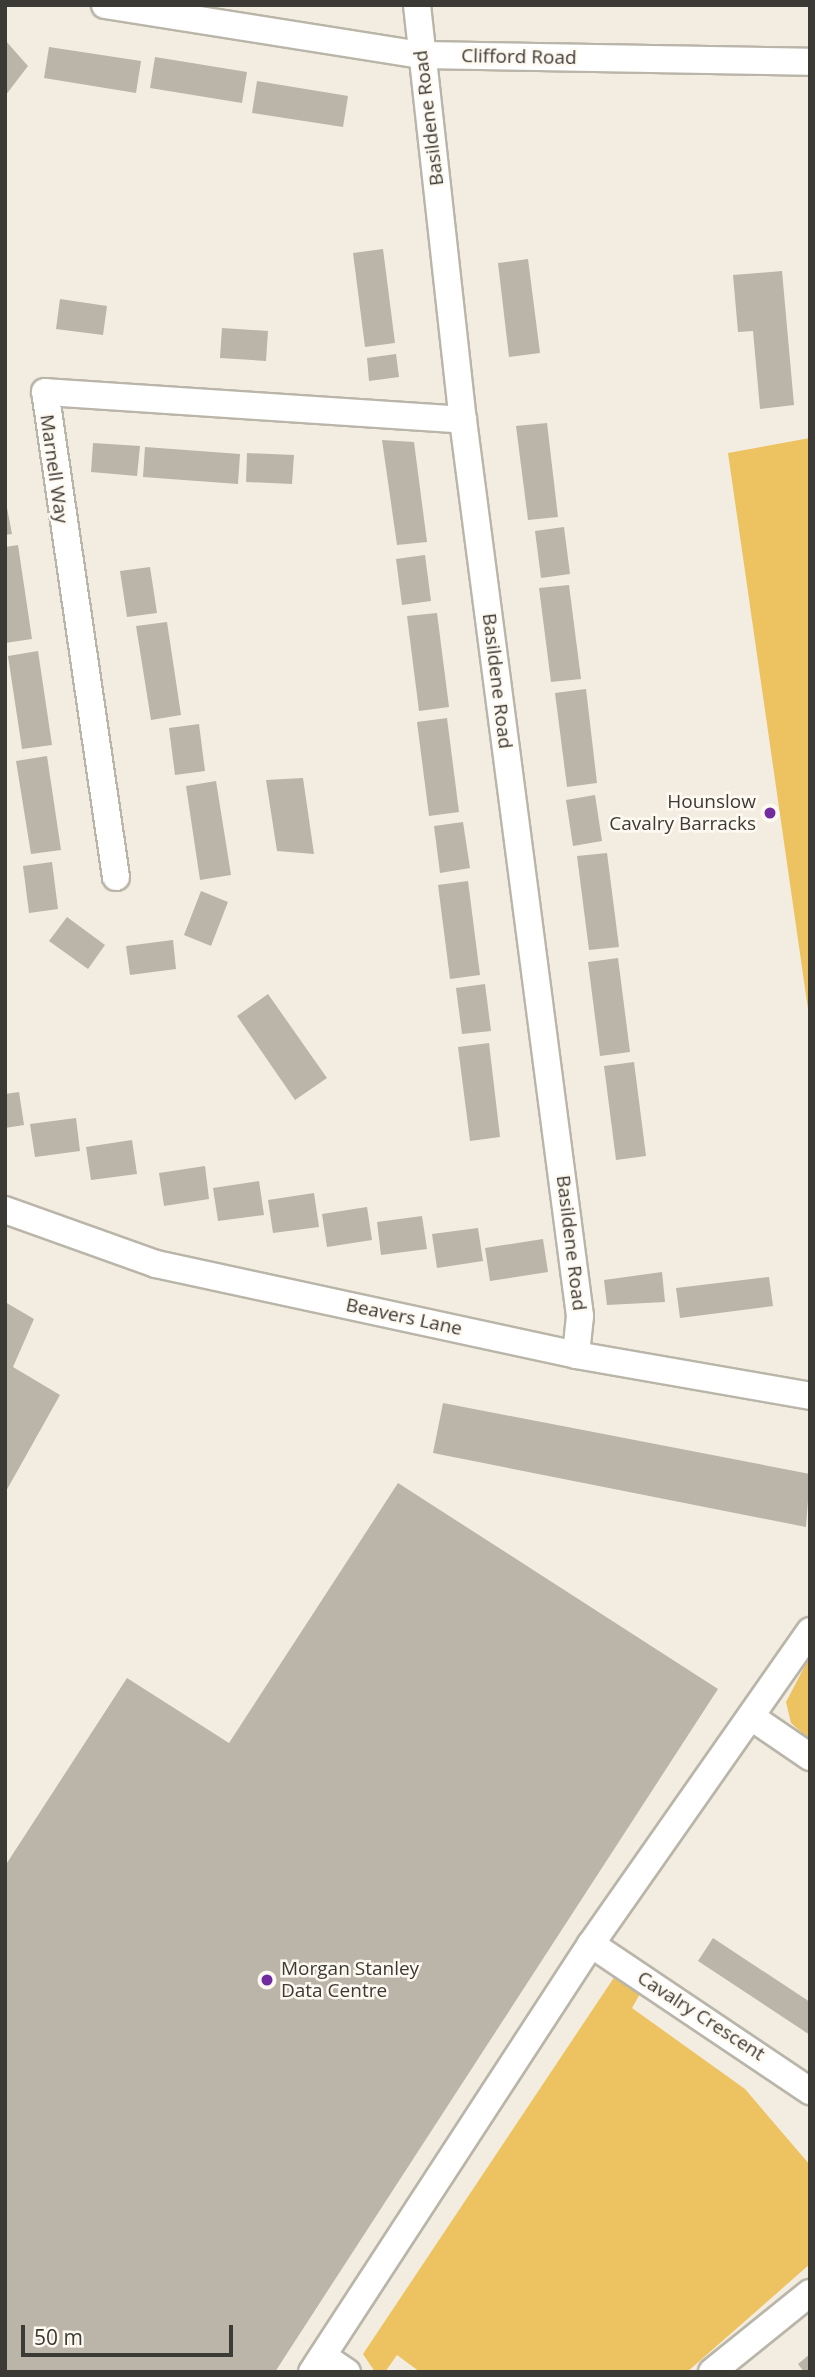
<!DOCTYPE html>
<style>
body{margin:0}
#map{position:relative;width:815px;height:2377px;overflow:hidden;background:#f3ede1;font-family:"Open Sans",sans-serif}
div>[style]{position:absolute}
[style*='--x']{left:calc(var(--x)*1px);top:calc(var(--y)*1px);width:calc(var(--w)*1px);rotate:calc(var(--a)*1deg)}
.green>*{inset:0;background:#edc261}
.building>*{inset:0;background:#bab4a9}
.roads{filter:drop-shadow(2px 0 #bab5a9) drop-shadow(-2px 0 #bab5a9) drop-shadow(0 2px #bab5a9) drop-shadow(0 -2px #bab5a9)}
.minor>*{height:26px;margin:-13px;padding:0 13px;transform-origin:13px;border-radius:13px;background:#fff}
.dots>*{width:19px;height:19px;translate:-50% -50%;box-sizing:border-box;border:4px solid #fffaf1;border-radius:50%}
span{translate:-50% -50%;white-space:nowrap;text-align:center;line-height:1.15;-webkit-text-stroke:5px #fffaf1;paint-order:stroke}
.street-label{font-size:19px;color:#3c3a35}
.poi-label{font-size:19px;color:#3c3a35}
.right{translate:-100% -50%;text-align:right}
.left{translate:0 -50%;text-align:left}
.frame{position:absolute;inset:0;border:7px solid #3c3a35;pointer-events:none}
.scale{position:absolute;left:21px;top:2325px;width:212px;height:32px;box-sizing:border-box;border:4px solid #3c3a35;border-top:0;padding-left:9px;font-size:21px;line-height:24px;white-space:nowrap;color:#3c3a35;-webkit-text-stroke:5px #fffaf1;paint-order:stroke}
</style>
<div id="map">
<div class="green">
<i style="clip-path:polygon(810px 438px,810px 1023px,728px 453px)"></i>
<i style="clip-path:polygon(810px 1656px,810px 1740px,791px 1723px,786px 1702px)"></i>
<i style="clip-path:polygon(617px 1973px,645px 1985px,632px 2008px,745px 2089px,810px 2165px,810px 2264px,687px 2372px,420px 2372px,397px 2355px,385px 2372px,375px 2372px,363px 2354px)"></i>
</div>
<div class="building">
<i style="clip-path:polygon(5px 40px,28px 66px,5px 96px)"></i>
<i style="clip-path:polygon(49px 47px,141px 61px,136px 93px,44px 78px)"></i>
<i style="clip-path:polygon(155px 57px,247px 72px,242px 103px,150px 88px)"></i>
<i style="clip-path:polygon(257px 81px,348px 96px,343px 127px,252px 113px)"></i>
<i style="clip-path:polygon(383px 249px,395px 343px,365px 347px,353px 253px)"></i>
<i style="clip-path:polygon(528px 259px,540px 353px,509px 357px,498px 263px)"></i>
<i style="clip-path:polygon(782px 271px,794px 405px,760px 409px,753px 331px,738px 332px,733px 275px)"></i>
<i style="clip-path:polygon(60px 299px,107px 306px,103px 335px,56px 329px)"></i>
<i style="clip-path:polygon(222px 328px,268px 331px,266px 361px,220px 358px)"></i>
<i style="clip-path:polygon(396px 354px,399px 377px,369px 381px,367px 358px)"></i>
<i style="clip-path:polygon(547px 423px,558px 517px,528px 520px,516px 426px)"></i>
<i style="clip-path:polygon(382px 440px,414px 442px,427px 542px,397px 545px)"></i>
<i style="clip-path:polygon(93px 443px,140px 446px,137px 476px,91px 472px)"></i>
<i style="clip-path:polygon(145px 447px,240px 454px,238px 484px,143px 477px)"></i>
<i style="clip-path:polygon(247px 453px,294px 455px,292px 484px,246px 482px)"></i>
<i style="clip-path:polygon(5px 497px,12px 534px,5px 535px)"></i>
<i style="clip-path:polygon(564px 527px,570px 574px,541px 578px,535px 531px)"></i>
<i style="clip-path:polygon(18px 545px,32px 639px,5px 643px,5px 547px)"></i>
<i style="clip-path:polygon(425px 555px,431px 601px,402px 605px,396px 559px)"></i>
<i style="clip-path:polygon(150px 567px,157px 613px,127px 617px,120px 571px)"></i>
<i style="clip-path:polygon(569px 585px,581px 679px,551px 682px,539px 588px)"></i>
<i style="clip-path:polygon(437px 613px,449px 707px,419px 711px,407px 616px)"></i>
<i style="clip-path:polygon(167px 622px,181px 715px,151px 720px,136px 626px)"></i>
<i style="clip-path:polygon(38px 651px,52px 745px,22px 749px,8px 656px)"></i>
<i style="clip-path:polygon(586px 689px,597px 783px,567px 787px,555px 693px)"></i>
<i style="clip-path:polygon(447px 718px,459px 812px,429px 816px,417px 722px)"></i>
<i style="clip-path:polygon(199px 724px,205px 771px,175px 775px,169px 728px)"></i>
<i style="clip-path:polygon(47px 756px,61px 850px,31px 854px,16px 761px)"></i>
<i style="clip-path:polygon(303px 778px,314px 854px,277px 851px,266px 780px)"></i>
<i style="clip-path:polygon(216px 781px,231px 875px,200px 880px,186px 786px)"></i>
<i style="clip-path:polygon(595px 795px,602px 841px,573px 846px,566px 800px)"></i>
<i style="clip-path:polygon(463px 822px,470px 868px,440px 873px,434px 826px)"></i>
<i style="clip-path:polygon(607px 853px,619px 947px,589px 950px,577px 856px)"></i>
<i style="clip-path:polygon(52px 862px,58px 909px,29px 913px,23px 866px)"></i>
<i style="clip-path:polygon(468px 881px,480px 975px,450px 979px,438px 885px)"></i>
<i style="clip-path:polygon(201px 891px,228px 902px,211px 946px,184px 935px)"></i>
<i style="clip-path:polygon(67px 917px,105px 945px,88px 969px,49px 941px)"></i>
<i style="clip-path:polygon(173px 940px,176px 969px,130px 975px,126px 946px)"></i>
<i style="clip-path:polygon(618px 958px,630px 1052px,600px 1056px,588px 962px)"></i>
<i style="clip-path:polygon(485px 984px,491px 1031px,462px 1034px,456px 988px)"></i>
<i style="clip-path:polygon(268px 994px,327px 1078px,295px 1100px,237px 1016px)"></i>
<i style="clip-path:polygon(489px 1043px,500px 1137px,470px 1141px,458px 1047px)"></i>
<i style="clip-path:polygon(634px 1062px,646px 1156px,616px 1160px,604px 1066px)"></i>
<i style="clip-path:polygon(19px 1092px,24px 1125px,5px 1128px,5px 1094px)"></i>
<i style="clip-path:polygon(76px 1118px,80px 1151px,35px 1157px,30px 1124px)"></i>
<i style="clip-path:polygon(132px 1140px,137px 1174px,91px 1180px,86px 1147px)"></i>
<i style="clip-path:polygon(205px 1166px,209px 1199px,164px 1206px,159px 1173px)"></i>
<i style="clip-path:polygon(259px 1181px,264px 1215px,218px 1221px,213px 1188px)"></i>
<i style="clip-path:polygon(314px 1193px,319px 1227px,273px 1233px,268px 1200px)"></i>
<i style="clip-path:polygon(367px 1207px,372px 1240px,327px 1247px,322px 1214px)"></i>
<i style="clip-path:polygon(422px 1216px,427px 1249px,381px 1255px,377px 1222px)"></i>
<i style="clip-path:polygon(478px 1228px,483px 1261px,437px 1268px,432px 1234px)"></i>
<i style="clip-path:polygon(543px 1239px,548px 1272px,490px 1281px,485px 1248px)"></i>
<i style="clip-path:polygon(662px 1272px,665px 1302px,607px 1305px,604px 1280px)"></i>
<i style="clip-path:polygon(769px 1277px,773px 1306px,680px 1318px,676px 1288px)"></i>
<i style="clip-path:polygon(5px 1302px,34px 1319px,13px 1367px,60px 1395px,5px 1493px)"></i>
<i style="clip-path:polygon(443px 1403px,810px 1474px,806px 1527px,433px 1453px)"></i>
<i style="clip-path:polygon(398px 1483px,718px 1689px,275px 2372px,5px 2372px,5px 1866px,127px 1678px,229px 1743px)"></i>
<i style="clip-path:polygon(713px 1938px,810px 2002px,810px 2035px,698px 1961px)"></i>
<i style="clip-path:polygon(810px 2354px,810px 2372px,804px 2372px,798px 2364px)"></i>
</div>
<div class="roads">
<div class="minor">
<i style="--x:105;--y:5;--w:321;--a:9"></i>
<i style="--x:422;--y:55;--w:388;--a:1"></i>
<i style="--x:417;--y:5;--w:418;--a:83.7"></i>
<i style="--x:463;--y:420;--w:904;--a:82.56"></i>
<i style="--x:580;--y:1316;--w:39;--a:96"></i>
<i style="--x:116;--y:877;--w:490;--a:-98.3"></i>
<i style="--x:45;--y:392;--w:419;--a:3.8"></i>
<i style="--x:5;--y:1210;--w:160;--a:19.7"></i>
<i style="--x:156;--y:1264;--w:430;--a:12.2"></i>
<i style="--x:576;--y:1355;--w:238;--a:9.9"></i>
<i style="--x:753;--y:1718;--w:69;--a:34.4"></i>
<i style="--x:591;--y:1944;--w:264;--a:33.9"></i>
<i style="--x:323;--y:2356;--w:29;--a:34"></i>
<i style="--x:312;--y:2372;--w:511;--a:-56.9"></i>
<i style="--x:591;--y:1944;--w:382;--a:-55"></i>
<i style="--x:712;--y:2372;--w:126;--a:-38.9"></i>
</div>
</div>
<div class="dots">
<i style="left:770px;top:813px;background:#722ca0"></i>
<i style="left:267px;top:1980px;background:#722ca0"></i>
</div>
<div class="street-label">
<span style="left:519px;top:57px;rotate:1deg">Clifford Road</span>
<span style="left:429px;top:118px;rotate:-97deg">Basildene Road</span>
<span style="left:54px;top:469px;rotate:82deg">Marnell Way</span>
<span style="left:497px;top:681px;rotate:83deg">Basildene Road</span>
<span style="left:571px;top:1243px;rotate:83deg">Basildene Road</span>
<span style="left:404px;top:1317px;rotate:12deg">Beavers Lane</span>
<span style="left:701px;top:2016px;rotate:33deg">Cavalry Crescent</span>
</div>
<div class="poi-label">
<span class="right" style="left:756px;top:813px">Hounslow<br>Cavalry Barracks</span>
<span class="left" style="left:281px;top:1980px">Morgan Stanley<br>Data Centre</span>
</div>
<div class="frame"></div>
<div class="scale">50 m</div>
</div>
